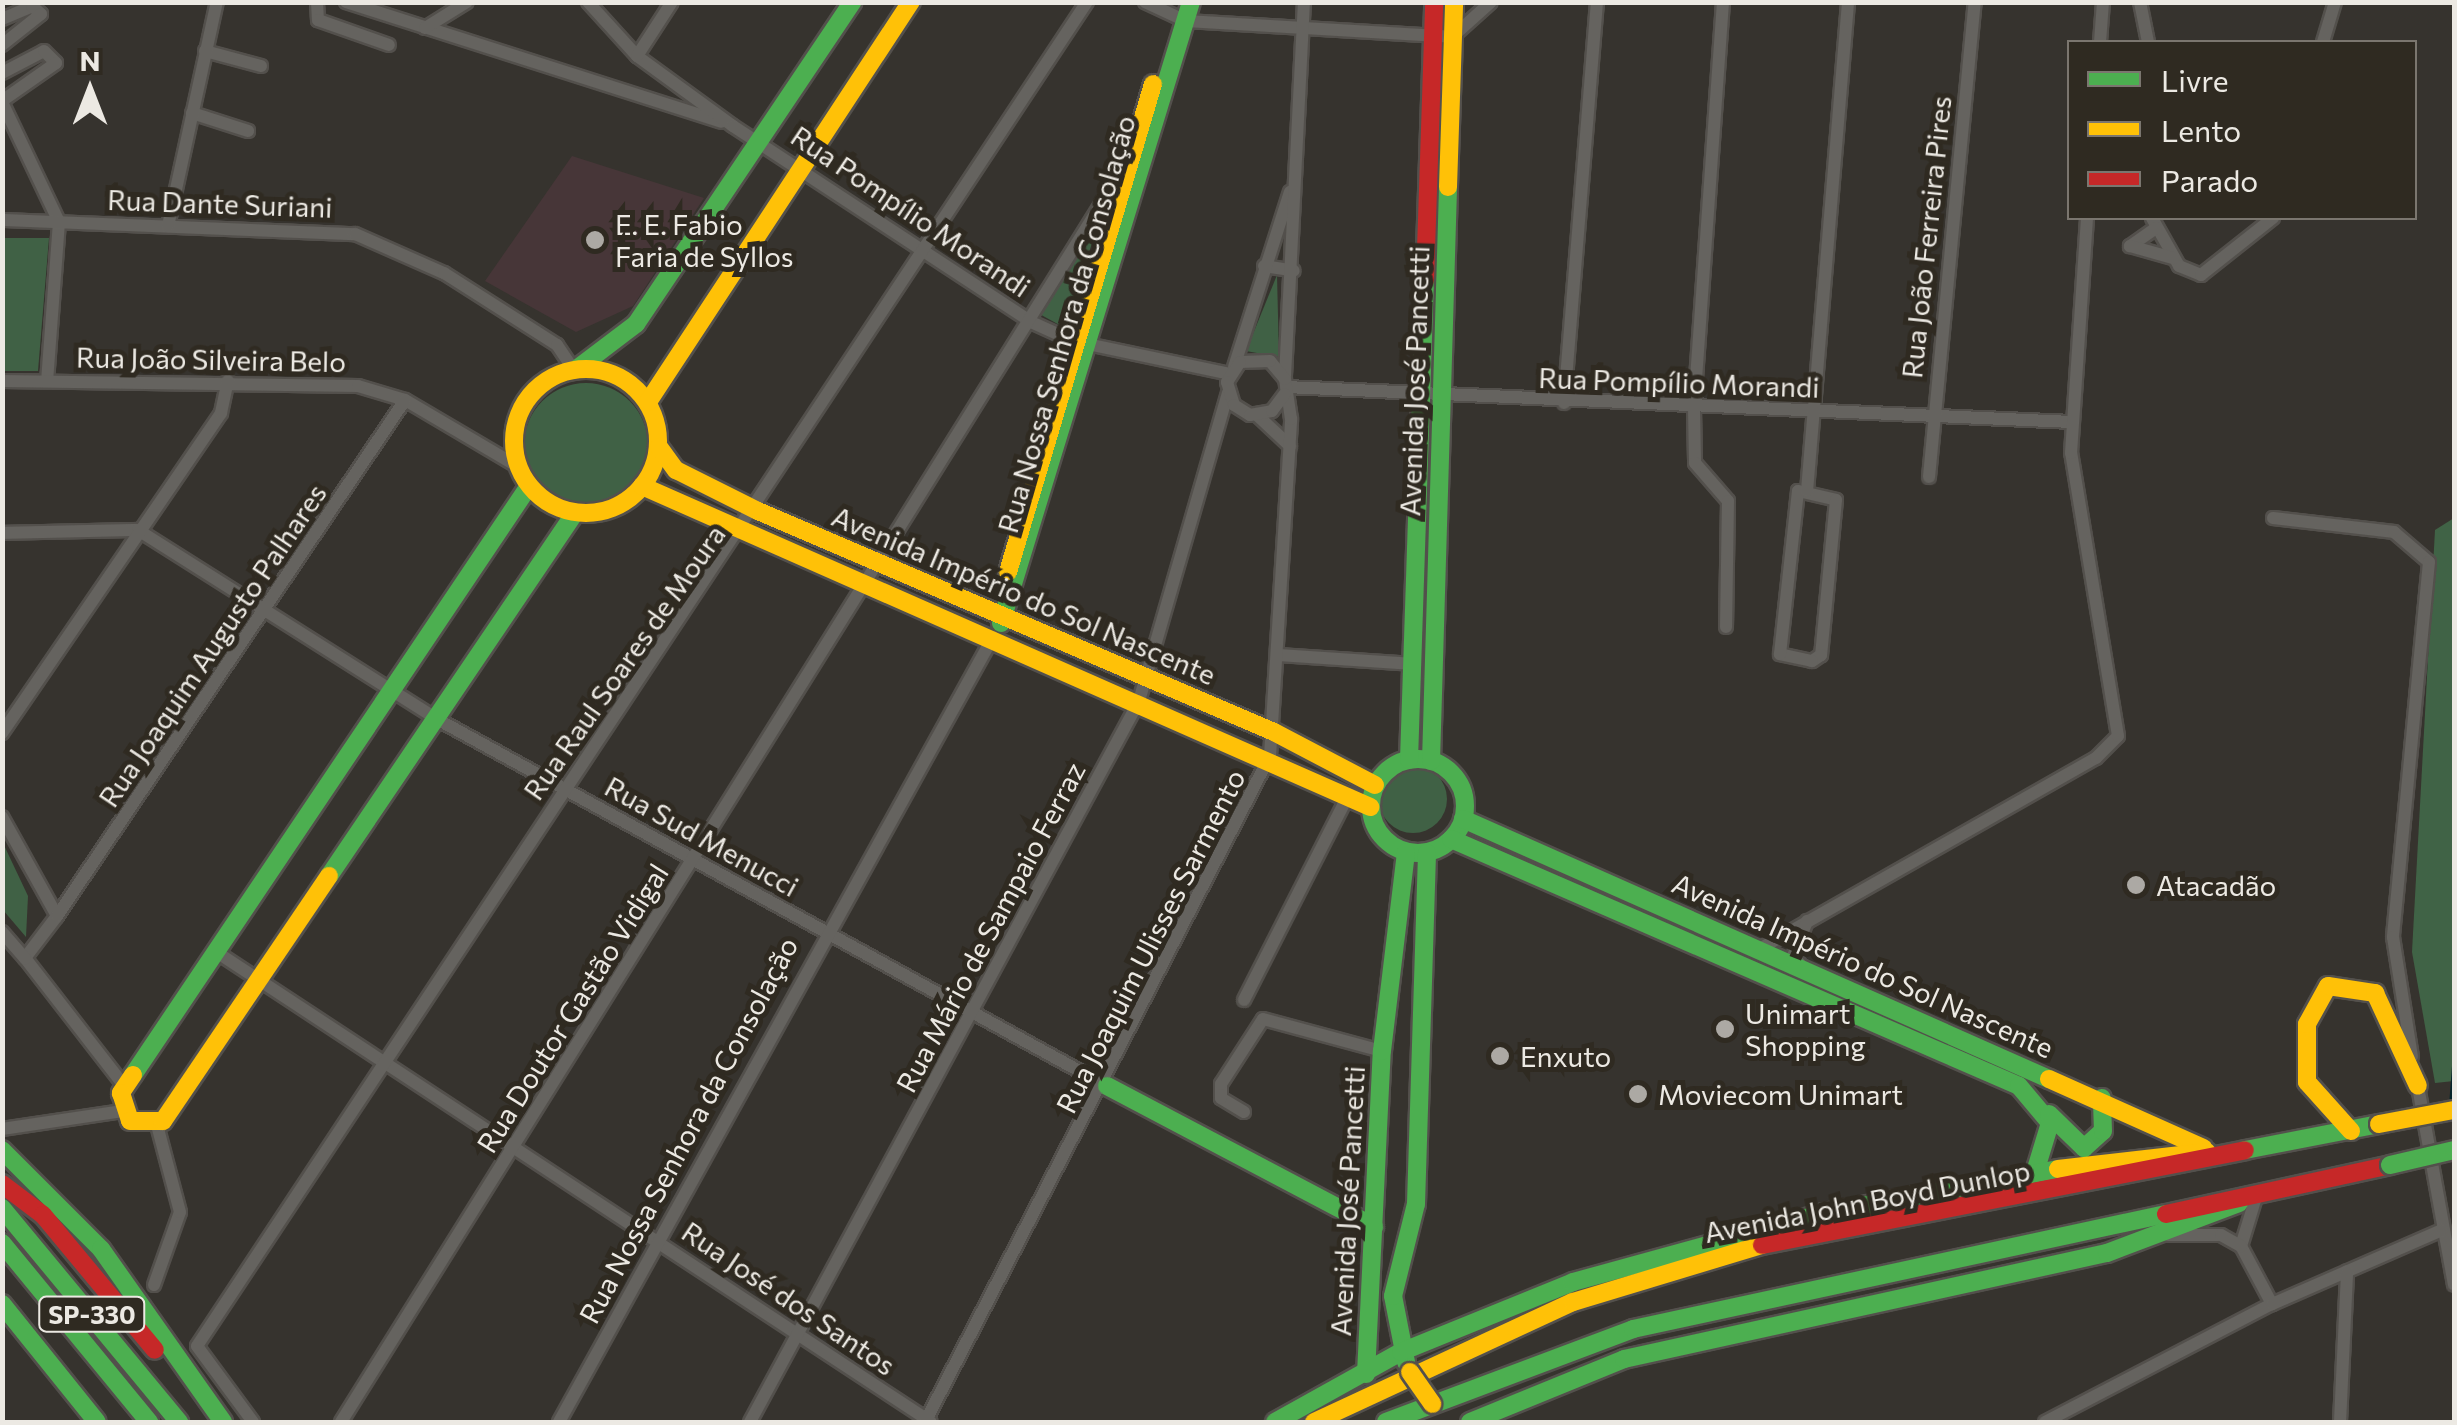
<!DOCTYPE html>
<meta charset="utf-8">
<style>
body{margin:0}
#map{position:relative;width:2457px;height:1425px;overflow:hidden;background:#36332e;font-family:Commissioner,sans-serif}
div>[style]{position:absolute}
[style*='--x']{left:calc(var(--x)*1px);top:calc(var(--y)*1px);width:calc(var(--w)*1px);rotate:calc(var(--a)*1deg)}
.education>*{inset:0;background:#473638}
.green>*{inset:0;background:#406145}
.round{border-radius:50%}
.forest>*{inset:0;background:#406346}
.stream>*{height:4px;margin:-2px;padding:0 2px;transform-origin:2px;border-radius:2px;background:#052429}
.roads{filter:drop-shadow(2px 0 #53504c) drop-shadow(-2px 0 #53504c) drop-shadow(0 2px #53504c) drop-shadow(0 -2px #53504c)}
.street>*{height:12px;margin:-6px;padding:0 6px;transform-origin:6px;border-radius:6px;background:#65635f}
.fast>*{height:18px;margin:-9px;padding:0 9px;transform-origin:9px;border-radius:9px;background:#4caf50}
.fast>.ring{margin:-9px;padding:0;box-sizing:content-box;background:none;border:18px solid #4caf50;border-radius:50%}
.slow>*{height:18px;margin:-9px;padding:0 9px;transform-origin:9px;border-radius:9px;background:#ffc107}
.slow>.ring{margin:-9px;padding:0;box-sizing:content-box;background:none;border:18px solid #ffc107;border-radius:50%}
.jam>*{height:18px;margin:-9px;padding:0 9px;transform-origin:9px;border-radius:9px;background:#c62828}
.bridges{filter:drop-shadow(2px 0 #53504c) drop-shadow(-2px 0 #53504c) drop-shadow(0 2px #53504c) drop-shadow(0 -2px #53504c)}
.fast-bridge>*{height:18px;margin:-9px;padding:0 9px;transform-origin:9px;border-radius:9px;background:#4caf50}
.slow-bridge>*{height:18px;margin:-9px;padding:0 9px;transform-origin:9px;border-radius:9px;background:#ffc107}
.dots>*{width:28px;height:28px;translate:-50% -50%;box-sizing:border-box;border:5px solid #2f2a21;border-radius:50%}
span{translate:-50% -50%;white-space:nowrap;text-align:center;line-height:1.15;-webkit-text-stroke:10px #2f2a21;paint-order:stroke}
.shield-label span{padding:2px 8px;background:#2f2a21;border:2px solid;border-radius:8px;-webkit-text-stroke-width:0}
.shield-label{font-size:25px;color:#ece9e3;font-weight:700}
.street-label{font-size:28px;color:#ece9e3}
.poi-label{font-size:28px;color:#ece9e3}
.left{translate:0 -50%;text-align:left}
.frame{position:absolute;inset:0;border:5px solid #ece9e3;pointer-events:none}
.legend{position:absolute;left:2067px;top:40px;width:350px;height:180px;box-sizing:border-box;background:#2f2a21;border:2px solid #7b766f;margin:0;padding:12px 18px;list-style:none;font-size:30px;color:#ece9e3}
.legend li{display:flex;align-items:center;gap:20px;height:50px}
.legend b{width:50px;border:2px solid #7b766f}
.north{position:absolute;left:40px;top:40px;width:100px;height:100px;-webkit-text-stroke:8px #2f2a21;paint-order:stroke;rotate:0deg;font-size:28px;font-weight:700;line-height:40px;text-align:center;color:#ece9e3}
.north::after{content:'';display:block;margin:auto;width:35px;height:45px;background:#ece9e3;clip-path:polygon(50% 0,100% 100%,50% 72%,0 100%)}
</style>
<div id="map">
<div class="education">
<i style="clip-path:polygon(572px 156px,704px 198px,633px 306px,576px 332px,485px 281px)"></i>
</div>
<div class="green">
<i style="clip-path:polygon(1107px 196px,1065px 328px,1034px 311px)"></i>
<i style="clip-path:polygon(3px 238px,49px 238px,38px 371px,3px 371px)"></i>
<i style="clip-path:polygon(1277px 275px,1279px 357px,1246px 351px)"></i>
<i class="round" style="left:524px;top:383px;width:124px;height:124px"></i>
<i class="round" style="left:1379px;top:765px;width:68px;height:68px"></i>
<i style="clip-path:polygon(2px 841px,28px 896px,26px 937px,3px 910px)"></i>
</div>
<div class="forest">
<i style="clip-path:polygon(2454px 518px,2454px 1081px,2435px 1083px,2412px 952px,2435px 530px)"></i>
</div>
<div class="stream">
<i style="--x:2451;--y:1106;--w:40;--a:-85.7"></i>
</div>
<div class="roads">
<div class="street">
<i style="--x:317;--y:2;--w:18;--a:87"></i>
<i style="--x:318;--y:20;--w:75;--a:19.4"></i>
<i style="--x:346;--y:2;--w:394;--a:17.7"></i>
<i style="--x:588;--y:2;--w:73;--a:47.8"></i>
<i style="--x:637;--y:56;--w:119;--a:36.1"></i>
<i style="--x:733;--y:126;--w:357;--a:33.3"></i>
<i style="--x:1031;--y:322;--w:46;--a:24.3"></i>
<i style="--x:1073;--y:341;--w:160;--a:11.9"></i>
<i style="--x:1145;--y:2;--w:45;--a:24.9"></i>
<i style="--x:1186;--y:21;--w:266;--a:3.4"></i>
<i style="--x:1452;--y:37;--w:52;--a:-41.9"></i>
<i style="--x:1723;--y:2;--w:408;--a:94.1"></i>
<i style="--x:1694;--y:409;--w:54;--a:88.9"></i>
<i style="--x:1695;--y:463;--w:50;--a:49"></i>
<i style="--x:1728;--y:501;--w:126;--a:90.9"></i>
<i style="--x:2140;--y:2;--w:41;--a:78.7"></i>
<i style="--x:2;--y:19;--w:33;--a:-23"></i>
<i style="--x:32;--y:6;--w:12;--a:42"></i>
<i style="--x:41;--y:14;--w:50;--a:141.5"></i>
<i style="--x:425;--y:28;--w:49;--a:-31.8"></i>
<i style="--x:2100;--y:42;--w:40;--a:-85.7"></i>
<i style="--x:2323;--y:42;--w:42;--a:-73.3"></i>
<i style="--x:205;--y:51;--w:58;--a:15"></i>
<i style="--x:637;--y:56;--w:64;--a:-57.1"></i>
<i style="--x:2;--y:73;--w:47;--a:-27.6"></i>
<i style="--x:44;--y:51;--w:17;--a:45"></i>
<i style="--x:56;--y:63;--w:66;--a:144.9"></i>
<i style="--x:2;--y:102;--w:133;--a:64.6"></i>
<i style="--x:59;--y:222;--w:159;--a:94.3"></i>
<i style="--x:192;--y:113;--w:59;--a:17.8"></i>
<i style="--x:2152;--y:218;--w:55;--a:60.6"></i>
<i style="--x:2179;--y:266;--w:24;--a:22"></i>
<i style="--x:2201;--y:275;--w:92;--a:-38.4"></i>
<i style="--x:2;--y:220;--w:353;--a:2.3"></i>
<i style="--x:355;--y:234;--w:97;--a:23.7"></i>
<i style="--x:444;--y:273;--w:134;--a:32.5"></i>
<i style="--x:557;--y:345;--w:29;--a:56"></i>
<i style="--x:168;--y:226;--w:229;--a:-77.7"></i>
<i style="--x:2156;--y:228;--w:32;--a:145"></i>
<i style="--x:2130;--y:246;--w:45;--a:15.6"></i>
<i style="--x:1264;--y:266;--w:30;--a:9"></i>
<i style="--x:1234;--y:367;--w:184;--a:-72.3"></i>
<i style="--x:1285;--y:376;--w:374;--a:-87.1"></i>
<i style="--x:2;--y:381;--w:356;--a:0.8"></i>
<i style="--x:358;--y:386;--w:49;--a:16.6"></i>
<i style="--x:405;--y:400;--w:130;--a:30.5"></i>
<i style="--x:1286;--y:387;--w:787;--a:2.55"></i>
<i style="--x:1564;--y:403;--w:402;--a:-85.3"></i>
<i style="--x:1258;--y:416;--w:44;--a:43.2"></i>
<i style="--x:1929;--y:477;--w:477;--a:-84.5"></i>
<i style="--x:1798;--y:491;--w:39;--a:13"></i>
<i style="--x:1836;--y:500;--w:156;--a:95.5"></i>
<i style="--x:1821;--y:655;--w:11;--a:146"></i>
<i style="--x:1812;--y:661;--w:33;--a:-168"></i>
<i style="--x:1780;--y:654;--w:164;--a:-83.7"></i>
<i style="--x:1807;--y:491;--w:491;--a:-85.2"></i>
<i style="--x:2273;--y:518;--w:122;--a:6.6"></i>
<i style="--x:2394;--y:532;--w:46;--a:40.6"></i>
<i style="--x:2429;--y:562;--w:377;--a:95.5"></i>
<i style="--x:2393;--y:937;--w:121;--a:81"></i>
<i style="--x:2;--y:533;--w:136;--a:-1.3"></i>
<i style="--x:138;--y:530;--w:352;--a:32.3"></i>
<i style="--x:435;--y:718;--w:766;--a:28.71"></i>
<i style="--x:1277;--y:655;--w:135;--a:3.8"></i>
<i style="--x:2;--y:733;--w:388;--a:-55.6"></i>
<i style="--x:221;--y:413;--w:33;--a:-78"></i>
<i style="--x:2;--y:817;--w:113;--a:60.9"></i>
<i style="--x:57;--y:916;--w:53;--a:127.3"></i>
<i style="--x:25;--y:958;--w:163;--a:52.2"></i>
<i style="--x:57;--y:916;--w:622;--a:-56"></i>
<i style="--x:2;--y:932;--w:35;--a:49"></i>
<i style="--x:1756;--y:951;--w:391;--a:-29.6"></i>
<i style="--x:2096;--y:758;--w:31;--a:-45"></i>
<i style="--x:2118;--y:736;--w:287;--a:-99.4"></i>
<i style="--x:2071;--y:453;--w:236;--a:-86.1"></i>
<i style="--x:218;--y:953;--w:853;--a:33.34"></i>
<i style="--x:1804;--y:969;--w:17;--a:-130"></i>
<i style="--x:1793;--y:956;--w:38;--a:-68"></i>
<i style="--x:1244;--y:1000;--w:231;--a:-63"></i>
<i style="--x:2417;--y:1081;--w:207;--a:79.7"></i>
<i style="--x:1244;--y:1112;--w:27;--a:-149"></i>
<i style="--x:1221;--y:1098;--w:14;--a:-90"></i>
<i style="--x:1221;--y:1084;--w:77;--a:-57.1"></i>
<i style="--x:1263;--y:1019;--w:123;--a:15.1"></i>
<i style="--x:2;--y:1129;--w:122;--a:-8.5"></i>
<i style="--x:2257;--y:1194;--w:54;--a:107.1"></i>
<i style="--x:2241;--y:1246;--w:66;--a:61.9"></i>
<i style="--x:2168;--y:1235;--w:53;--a:0"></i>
<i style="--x:2221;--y:1235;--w:23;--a:29"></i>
<i style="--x:154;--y:1285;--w:77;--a:-70.4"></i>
<i style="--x:180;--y:1212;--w:90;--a:-104.8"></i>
<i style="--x:253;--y:1422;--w:94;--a:-126.4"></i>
<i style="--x:197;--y:1346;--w:1612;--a:-56.49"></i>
<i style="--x:341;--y:1422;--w:1477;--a:-58.03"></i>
<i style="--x:559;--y:1422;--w:897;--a:-61.06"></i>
<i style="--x:750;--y:1422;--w:819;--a:-61.65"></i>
<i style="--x:1139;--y:701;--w:321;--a:-73.9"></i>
<i style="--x:925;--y:1422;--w:750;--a:-62.62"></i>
<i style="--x:1270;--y:756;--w:338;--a:-86.4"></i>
<i style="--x:1291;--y:419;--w:40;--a:-98.5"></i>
<i style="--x:1285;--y:379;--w:23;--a:-130"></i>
<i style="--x:1270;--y:361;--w:30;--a:178"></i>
<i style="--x:1240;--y:362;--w:24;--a:123"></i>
<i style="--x:1227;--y:382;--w:24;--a:73"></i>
<i style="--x:1234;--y:405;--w:19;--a:32"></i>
<i style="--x:1250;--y:415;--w:22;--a:-10"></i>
<i style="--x:1272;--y:411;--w:21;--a:-53"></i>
<i style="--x:2045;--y:1422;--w:256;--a:-27.5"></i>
<i style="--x:2272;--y:1304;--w:185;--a:-23.5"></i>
<i style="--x:2340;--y:1422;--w:151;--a:-87.3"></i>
</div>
<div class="fast">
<i style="--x:578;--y:368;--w:73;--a:-37.2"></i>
<i style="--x:636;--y:324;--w:388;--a:-56.1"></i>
<i style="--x:1001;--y:623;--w:649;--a:-72.99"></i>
<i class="ring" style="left:1371px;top:759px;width:76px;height:76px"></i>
<i style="--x:1409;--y:760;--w:480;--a:-88.1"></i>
<i style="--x:1431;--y:761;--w:574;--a:-88.3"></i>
<i style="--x:1463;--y:819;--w:641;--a:23.93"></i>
<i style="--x:1451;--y:839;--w:619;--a:23.5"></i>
<i style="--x:2019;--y:1086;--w:48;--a:50"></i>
<i style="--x:2050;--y:1123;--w:51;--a:107"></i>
<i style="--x:329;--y:876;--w:439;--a:-55.9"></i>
<i style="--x:133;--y:1075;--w:710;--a:-56.09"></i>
<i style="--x:1107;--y:1086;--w:302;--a:27.8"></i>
<i style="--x:2049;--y:1114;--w:49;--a:44.2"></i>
<i style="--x:2084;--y:1148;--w:25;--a:-42"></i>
<i style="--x:2103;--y:1131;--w:33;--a:-92"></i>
<i style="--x:2;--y:1150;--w:140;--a:45"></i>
<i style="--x:101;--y:1249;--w:212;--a:54.8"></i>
<i style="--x:2245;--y:1150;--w:136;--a:-11"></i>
<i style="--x:2;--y:1208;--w:278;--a:50.4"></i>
<i style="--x:2;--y:1243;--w:232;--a:50.6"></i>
<i style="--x:2;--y:1304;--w:151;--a:51.2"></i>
<i style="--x:1406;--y:1362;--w:67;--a:-101.1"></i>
<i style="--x:1393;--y:1296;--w:95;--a:-76"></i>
<i style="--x:1416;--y:1204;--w:351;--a:-88.2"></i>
<i style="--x:1366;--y:1374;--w:323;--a:-87.2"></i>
<i style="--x:1382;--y:1051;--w:200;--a:-83.1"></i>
<i style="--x:1275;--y:1422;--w:144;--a:-29.1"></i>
<i style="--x:1401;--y:1352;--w:186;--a:-22.1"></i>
<i style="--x:1573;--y:1282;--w:260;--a:-15.4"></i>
<i style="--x:1824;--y:1213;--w:238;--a:-10.6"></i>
<i style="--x:1386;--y:1422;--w:264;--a:-20.6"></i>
<i style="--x:1633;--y:1329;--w:545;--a:-12.18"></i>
<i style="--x:1470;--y:1422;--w:166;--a:-22.2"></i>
<i style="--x:1624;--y:1359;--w:494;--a:-12.4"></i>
<i style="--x:2107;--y:1253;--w:141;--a:-20.7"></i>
</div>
<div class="slow">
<i style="--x:1448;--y:187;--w:185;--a:-88.1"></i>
<i class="ring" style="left:514px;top:369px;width:126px;height:126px"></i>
<i style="--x:648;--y:402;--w:479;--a:-56.7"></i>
<i style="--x:659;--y:447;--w:29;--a:54"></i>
<i style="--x:676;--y:470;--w:92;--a:26.6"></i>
<i style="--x:758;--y:511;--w:561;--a:23.19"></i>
<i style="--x:1274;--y:732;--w:114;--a:27.7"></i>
<i style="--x:642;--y:486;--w:796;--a:23.79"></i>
<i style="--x:1008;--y:572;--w:509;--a:-73.45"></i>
<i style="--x:133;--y:1075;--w:22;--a:124"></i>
<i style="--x:121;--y:1093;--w:29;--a:72"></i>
<i style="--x:130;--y:1121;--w:33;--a:0"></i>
<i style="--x:163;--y:1121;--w:296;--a:-55.9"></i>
<i style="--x:2049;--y:1079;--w:169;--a:24.1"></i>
<i style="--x:2351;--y:1131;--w:66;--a:-131.9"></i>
<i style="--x:2307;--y:1082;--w:58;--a:-90"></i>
<i style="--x:2307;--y:1024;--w:43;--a:-61.1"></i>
<i style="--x:2328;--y:986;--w:48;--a:8.5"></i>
<i style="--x:2375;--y:993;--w:102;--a:65.2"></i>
<i style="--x:2058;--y:1169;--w:150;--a:-6.5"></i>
<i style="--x:1314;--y:1422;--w:285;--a:-24.9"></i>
<i style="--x:1573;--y:1302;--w:197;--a:-16.8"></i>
</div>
<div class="jam">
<i style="--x:1425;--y:280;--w:278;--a:-88.1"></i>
<i style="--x:2;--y:1184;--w:51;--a:37.1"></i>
<i style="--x:43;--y:1215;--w:175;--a:50.3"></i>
<i style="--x:2166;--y:1214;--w:229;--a:-12.3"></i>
<i style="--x:1762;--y:1245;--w:492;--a:-11.1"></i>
</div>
</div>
<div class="bridges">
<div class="fast-bridge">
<i style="--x:2390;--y:1165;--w:66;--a:-13.2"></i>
</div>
<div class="slow-bridge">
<i style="--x:2379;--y:1124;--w:76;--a:-10.6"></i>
<i style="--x:1410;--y:1372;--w:39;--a:55"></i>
</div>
</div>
<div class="dots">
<i style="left:595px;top:240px;background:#aca9a4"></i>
<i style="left:2136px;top:885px;background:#aca9a4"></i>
<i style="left:1725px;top:1029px;background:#aca9a4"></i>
<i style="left:1500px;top:1056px;background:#aca9a4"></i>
<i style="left:1638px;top:1094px;background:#aca9a4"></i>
</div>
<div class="shield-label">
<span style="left:92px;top:1314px">SP-330</span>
</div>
<div class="street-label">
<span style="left:220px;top:203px;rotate:2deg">Rua Dante Suriani</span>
<span style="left:911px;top:211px;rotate:34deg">Rua Pompílio Morandi</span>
<span style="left:1926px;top:237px;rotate:-84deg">Rua João Ferreira Pires</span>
<span style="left:1066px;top:324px;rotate:-74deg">Rua Nossa Senhora da Consolação</span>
<span style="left:211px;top:359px;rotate:1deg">Rua João Silveira Belo</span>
<span style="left:1414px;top:381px;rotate:-88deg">Avenida José Pancetti</span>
<span style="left:1679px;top:382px;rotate:2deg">Rua Pompílio Morandi</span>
<span style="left:1024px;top:595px;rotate:23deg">Avenida Império do Sol Nascente</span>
<span style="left:212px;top:645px;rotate:-56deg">Rua Joaquim Augusto Palhares</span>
<span style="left:624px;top:662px;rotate:-55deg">Rua Raul Soares de Moura</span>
<span style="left:702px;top:836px;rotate:29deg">Rua Sud Menucci</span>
<span style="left:990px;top:927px;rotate:-62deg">Rua Mário de Sampaio Ferraz</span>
<span style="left:1150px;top:941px;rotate:-63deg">Rua Joaquim Ulisses Sarmento</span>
<span style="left:1863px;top:965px;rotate:24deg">Avenida Império do Sol Nascente</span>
<span style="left:572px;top:1008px;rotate:-58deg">Rua Doutor Gastão Vidigal</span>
<span style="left:688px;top:1130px;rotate:-62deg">Rua Nossa Senhora da Consolação</span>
<span style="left:1347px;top:1201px;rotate:-87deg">Avenida José Pancetti</span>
<span style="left:1867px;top:1201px;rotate:-11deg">Avenida John Boyd Dunlop</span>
<span style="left:789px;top:1298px;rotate:34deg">Rua José dos Santos</span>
</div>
<div class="poi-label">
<span class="left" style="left:615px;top:240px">E. E. Fabio<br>Faria de Syllos</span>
<span class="left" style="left:2156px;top:885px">Atacadão</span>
<span class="left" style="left:1745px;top:1029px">Unimart<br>Shopping</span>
<span class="left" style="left:1520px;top:1056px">Enxuto</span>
<span class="left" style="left:1658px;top:1094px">Moviecom Unimart</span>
</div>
<div class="frame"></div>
<ul class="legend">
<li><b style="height:12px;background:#4caf50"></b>Livre</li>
<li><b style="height:12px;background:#ffc107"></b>Lento</li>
<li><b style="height:12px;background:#c62828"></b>Parado</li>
</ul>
<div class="north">N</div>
</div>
